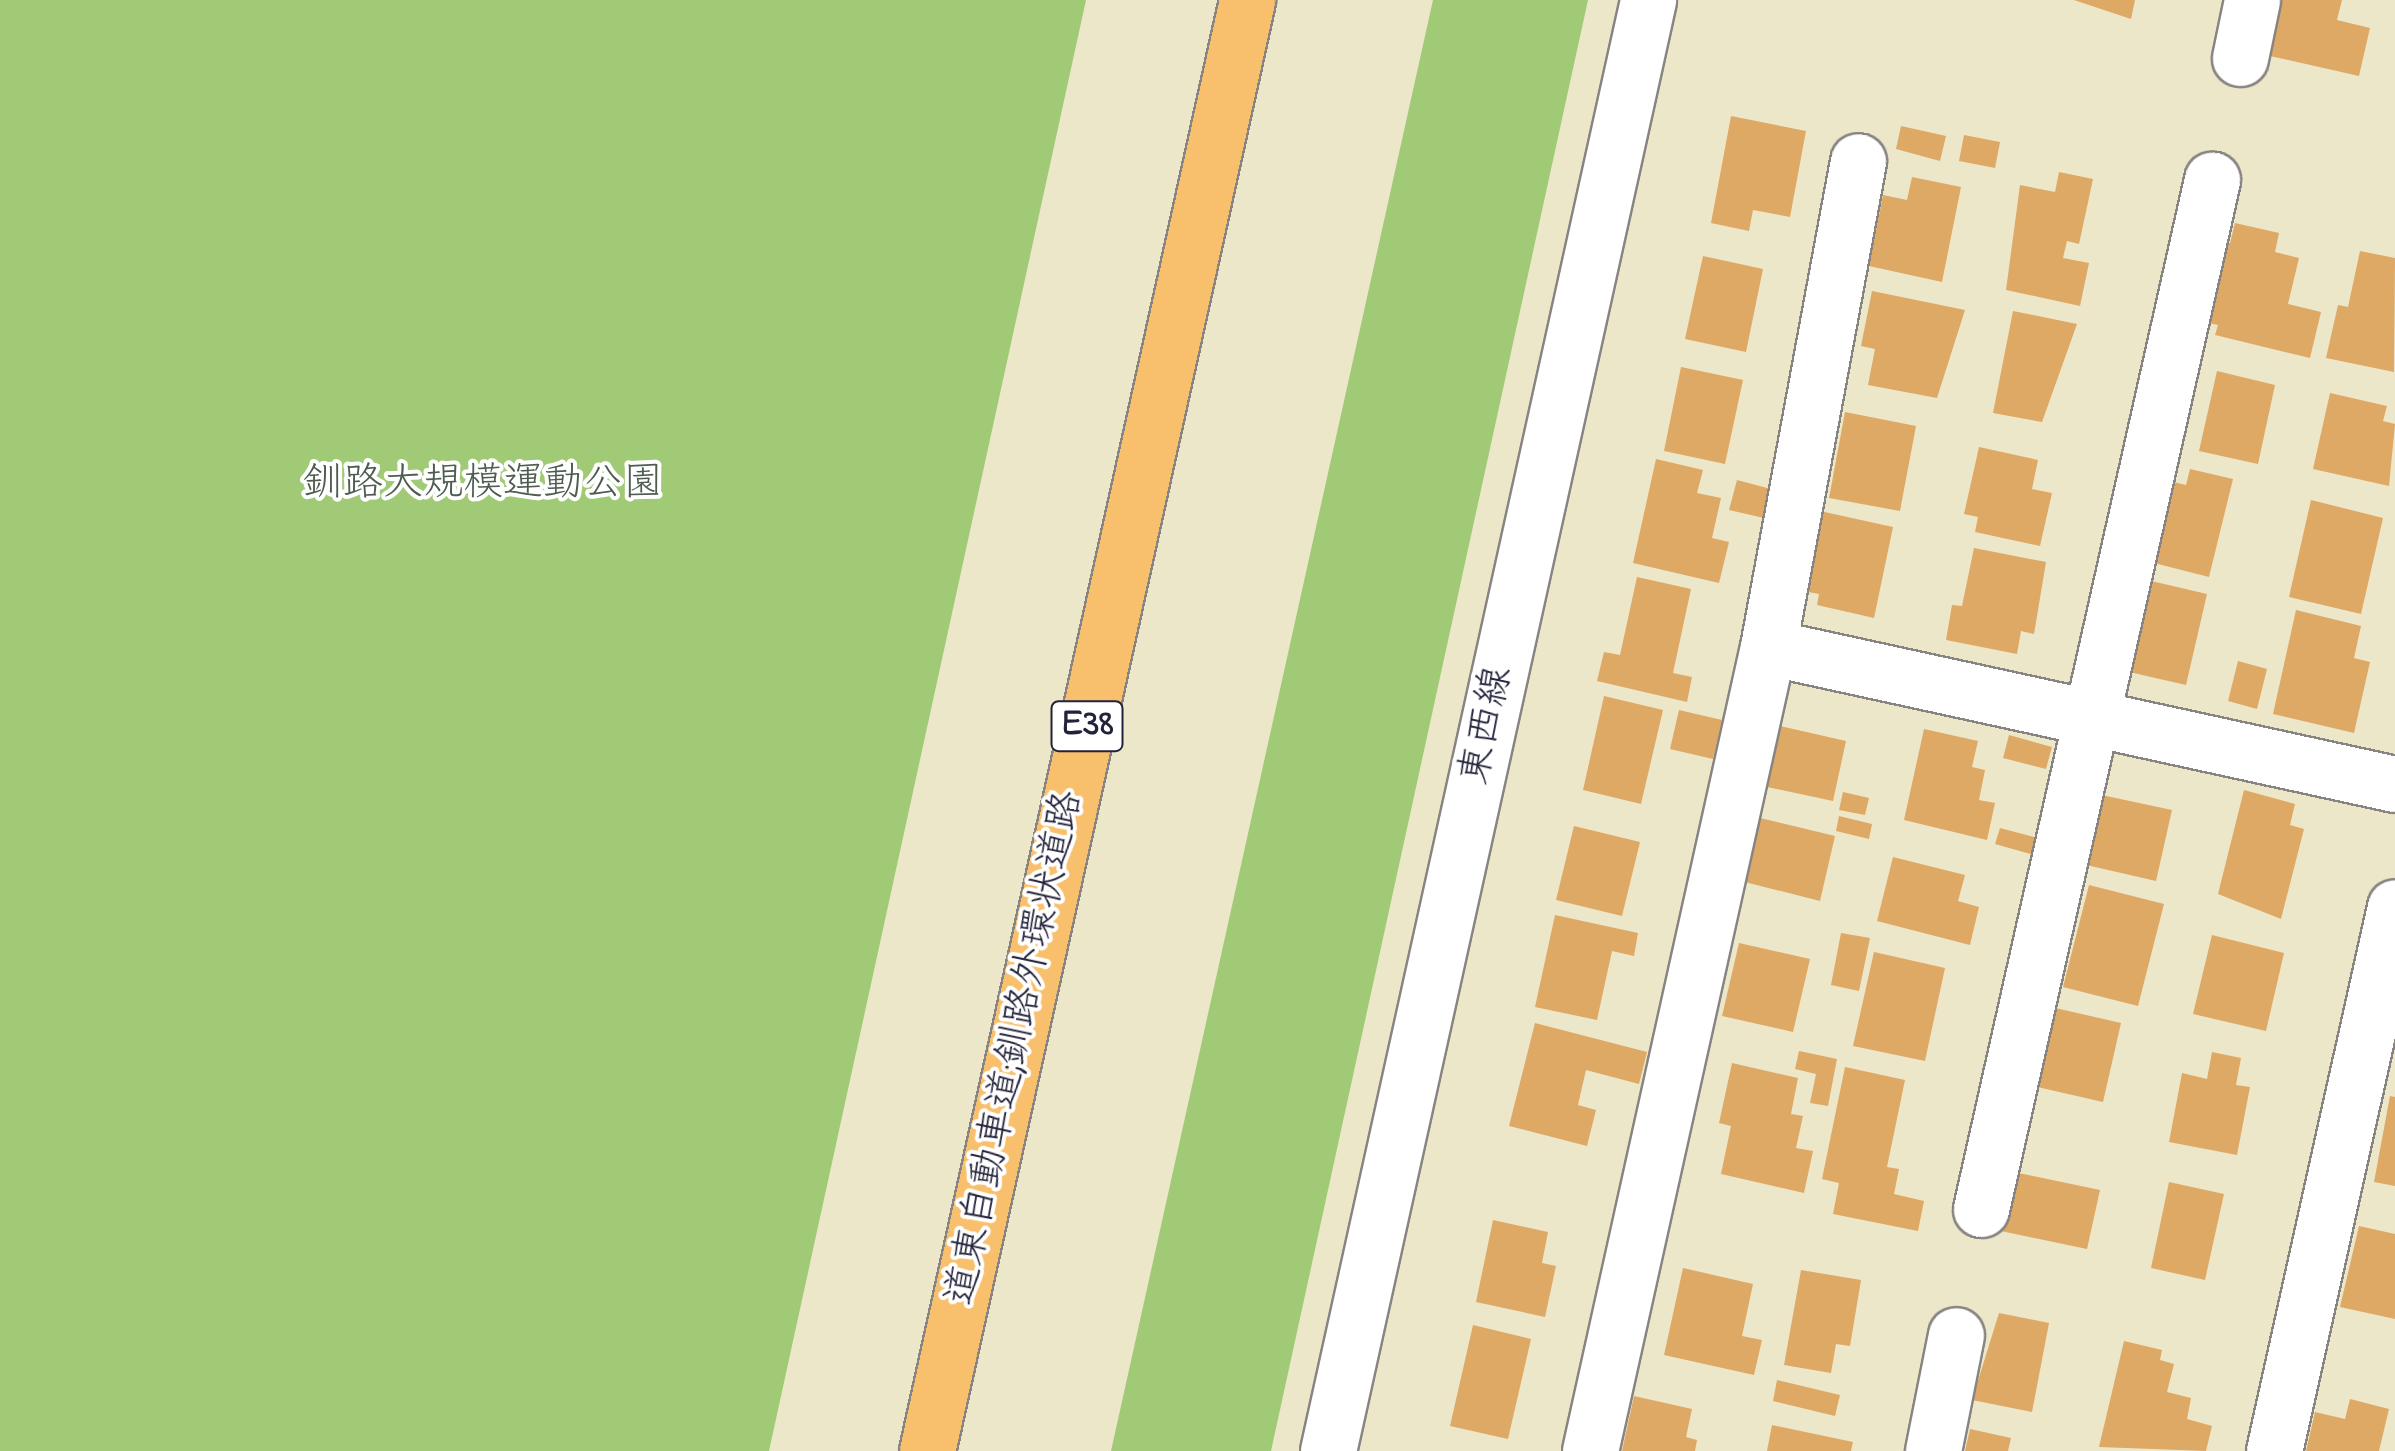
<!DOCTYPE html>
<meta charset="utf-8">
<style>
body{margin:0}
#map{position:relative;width:2395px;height:1451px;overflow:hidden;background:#ede7ca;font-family:"Indie Flower","Klee One",sans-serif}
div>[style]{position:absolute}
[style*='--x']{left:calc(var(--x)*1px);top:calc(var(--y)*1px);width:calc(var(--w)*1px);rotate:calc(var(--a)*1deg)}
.green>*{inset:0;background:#a0ca76}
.building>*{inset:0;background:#dea865}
.roads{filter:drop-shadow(2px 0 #888482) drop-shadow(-2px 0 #888482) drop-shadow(0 2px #888482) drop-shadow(0 -2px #888482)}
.minor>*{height:55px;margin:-27.5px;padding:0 27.5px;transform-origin:27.5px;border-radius:27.5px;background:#fff}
.motorway>*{height:55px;margin:-27.5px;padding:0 27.5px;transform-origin:27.5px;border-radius:27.5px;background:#f8bf6c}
span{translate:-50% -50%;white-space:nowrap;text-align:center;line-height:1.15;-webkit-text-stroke:8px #fff;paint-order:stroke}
.shield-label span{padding:2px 8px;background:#fff;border:2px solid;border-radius:8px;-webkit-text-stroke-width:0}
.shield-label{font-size:38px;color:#22223b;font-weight:700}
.park-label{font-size:40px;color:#4e5d50}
.street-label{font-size:40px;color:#22223b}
</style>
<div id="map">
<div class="green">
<i style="clip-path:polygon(0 0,1086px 0,769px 1451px,0 1451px)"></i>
<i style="clip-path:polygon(1433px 0,1588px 0,1271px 1451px,1111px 1451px)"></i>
</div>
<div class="building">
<i style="clip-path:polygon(2074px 0,2135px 0,2131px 19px)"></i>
<i style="clip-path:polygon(2282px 0,2342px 0,2337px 20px,2370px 28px,2359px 76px,2270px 56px)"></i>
<i style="clip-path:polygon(1731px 116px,1806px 131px,1790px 217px,1753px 210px,1749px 231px,1711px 223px)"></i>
<i style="clip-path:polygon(1901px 126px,1946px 136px,1940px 161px,1896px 149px)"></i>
<i style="clip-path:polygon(1964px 135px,2000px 142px,1995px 168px,1959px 161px)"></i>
<i style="clip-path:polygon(2059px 172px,2093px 179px,2079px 244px,2067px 241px,2063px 258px,2089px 263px,2080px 306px,2006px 290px,2020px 185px,2055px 192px)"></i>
<i style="clip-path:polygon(1912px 177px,1961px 187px,1942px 282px,1869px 266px,1883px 195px,1907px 200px)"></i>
<i style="clip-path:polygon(2235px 223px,2279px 233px,2275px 252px,2299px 258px,2288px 304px,2321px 312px,2310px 358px,2215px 335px,2218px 325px,2199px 321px,2219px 241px,2230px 243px)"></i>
<i style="clip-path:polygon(2360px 251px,2395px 258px,2394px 372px,2326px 358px,2338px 305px,2348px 307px)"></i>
<i style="clip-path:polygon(1703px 256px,1763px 269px,1746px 352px,1685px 339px)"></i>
<i style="clip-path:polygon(1872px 291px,1965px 310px,1937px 398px,1868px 385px,1875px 349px,1861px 346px)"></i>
<i style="clip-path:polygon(2013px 311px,2077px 324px,2042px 422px,1993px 413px)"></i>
<i style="clip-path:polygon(1681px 367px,1743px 380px,1725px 464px,1664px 451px)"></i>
<i style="clip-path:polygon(2217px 371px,2275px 385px,2258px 464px,2199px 451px)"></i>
<i style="clip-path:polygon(2330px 393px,2387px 406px,2383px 421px,2395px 424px,2389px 486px,2313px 469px)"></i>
<i style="clip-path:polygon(1845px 412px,1916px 426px,1900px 511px,1829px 498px)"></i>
<i style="clip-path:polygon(1979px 447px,2038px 460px,2032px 489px,2052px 493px,2040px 546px,1975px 532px,1978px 517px,1964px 514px)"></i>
<i style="clip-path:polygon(1656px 459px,1703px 470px,1697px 493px,1721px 498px,1712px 538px,1729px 542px,1719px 583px,1633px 563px)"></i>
<i style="clip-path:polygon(2190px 469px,2233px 479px,2209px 577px,2146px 561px,2165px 480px,2186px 485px)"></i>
<i style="clip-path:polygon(1737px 480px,1771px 489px,1764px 518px,1729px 510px)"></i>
<i style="clip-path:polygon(2311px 500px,2383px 518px,2361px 614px,2289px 597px)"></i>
<i style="clip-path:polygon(1820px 511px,1893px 527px,1874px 618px,1817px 605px,1819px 594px,1803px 591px)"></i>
<i style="clip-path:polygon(1974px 548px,2046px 562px,2034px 634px,2021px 631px,2017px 654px,1946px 640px,1952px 605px,1962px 606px)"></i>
<i style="clip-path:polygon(1637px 577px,1691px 589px,1673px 673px,1692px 677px,1687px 702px,1597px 681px,1604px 652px,1620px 655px)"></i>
<i style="clip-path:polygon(2147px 580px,2207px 594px,2186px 685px,2125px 671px)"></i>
<i style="clip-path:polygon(2296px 610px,2361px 626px,2354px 658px,2370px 662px,2354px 733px,2273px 714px)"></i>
<i style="clip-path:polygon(2238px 661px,2267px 669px,2257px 709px,2228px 701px)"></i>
<i style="clip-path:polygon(1604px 696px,1663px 710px,1641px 804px,1583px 790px)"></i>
<i style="clip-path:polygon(1679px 710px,1722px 720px,1713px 759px,1670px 749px)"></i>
<i style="clip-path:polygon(1780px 726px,1846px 741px,1833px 801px,1767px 787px)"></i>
<i style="clip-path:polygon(1924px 729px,1978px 741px,1972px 767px,1985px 770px,1979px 800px,1995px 803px,1987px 840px,1904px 820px)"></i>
<i style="clip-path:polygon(2009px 735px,2052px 747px,2046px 769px,2003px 758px)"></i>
<i style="clip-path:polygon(2244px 790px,2295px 804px,2290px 825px,2304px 829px,2281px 919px,2218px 894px)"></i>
<i style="clip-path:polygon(1843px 792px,1869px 798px,1865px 815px,1839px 810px)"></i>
<i style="clip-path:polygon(2097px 794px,2172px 810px,2156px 881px,2082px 864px)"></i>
<i style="clip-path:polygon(1752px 816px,1835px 836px,1820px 901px,1737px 880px)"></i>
<i style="clip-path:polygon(1839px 816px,1872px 824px,1869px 839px,1836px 831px)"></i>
<i style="clip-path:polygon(1574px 826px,1640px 842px,1622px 916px,1556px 900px)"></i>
<i style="clip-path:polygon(2000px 828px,2038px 838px,2034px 855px,1995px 844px)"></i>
<i style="clip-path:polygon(1893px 857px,1965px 875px,1958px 901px,1979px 907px,1970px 945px,1877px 921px)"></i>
<i style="clip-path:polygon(2089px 885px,2164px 904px,2138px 1006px,2063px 987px)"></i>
<i style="clip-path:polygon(1555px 915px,1638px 933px,1634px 956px,1612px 951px,1597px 1020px,1535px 1007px)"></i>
<i style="clip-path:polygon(1841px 933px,1870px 938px,1859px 991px,1831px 985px)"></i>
<i style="clip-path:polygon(2212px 935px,2284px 953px,2266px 1031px,2193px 1014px)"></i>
<i style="clip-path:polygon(1739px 943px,1810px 959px,1793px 1032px,1722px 1016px)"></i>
<i style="clip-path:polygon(1874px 952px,1945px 968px,1925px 1061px,1853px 1046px)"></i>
<i style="clip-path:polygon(2051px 1007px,2121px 1023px,2103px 1102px,2033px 1086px)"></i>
<i style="clip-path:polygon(1535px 1023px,1647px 1052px,1639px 1084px,1586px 1070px,1578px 1105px,1596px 1110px,1587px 1146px,1509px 1126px)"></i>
<i style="clip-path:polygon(1799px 1051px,1837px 1059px,1828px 1106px,1810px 1103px,1816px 1074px,1795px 1069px)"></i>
<i style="clip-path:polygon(2212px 1052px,2241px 1058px,2236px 1085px,2250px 1087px,2237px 1155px,2169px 1142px,2182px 1073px,2207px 1079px)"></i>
<i style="clip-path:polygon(1732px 1063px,1798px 1078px,1791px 1114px,1803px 1116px,1796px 1148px,1813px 1151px,1804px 1193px,1721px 1174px,1731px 1126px,1719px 1123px)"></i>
<i style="clip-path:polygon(1845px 1067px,1905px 1080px,1887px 1167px,1899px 1169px,1894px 1194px,1924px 1201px,1918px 1231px,1833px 1214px,1839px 1183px,1822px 1179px)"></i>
<i style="clip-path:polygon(2390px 1096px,2395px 1097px,2395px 1186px,2374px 1182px)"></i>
<i style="clip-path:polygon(2014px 1172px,2100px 1190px,2087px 1249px,2001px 1231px)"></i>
<i style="clip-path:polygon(2169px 1182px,2224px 1194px,2205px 1280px,2151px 1268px)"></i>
<i style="clip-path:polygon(1493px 1220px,1548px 1232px,1542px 1263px,1556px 1266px,1545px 1317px,1476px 1302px)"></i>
<i style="clip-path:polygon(2359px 1226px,2395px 1234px,2395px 1319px,2340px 1307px)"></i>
<i style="clip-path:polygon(1683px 1268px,1753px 1284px,1742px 1336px,1762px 1340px,1754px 1375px,1664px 1355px)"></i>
<i style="clip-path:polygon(1801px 1270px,1861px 1280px,1850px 1346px,1836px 1344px,1831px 1373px,1784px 1365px)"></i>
<i style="clip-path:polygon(1999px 1313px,2049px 1323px,2032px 1412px,1972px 1400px)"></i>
<i style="clip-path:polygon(1473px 1325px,1531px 1339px,1508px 1439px,1450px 1426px)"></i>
<i style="clip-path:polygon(2124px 1341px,2162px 1350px,2160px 1360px,2174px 1364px,2167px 1392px,2191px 1398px,2187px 1419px,2212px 1426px,2206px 1451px,2099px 1447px)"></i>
<i style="clip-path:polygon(1777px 1380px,1840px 1395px,1835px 1416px,1773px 1401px)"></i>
<i style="clip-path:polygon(1634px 1396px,1692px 1409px,1686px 1437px,1697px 1440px,1695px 1451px,1622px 1451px)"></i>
<i style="clip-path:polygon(2350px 1399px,2389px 1409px,2379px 1451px,2306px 1451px,2315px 1412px,2345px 1419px)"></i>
<i style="clip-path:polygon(1772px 1425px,1853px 1442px,1851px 1451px,1767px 1451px)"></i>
<i style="clip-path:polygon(1970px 1429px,2011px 1438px,2008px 1451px,1965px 1451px)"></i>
</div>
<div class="roads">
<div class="minor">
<i style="--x:2240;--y:58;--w:59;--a:-78.3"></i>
<i style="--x:1768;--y:647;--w:642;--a:12.33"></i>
<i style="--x:1981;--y:1209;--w:1055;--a:-77.35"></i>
<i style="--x:1328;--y:1451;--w:1486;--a:-77.56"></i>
<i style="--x:1590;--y:1451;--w:823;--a:-77.52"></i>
<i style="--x:1768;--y:647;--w:494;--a:-79.5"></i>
<i style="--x:1933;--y:1451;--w:118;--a:-78.8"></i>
<i style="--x:2274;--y:1451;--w:557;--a:-77.46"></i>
</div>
<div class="motorway">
<i style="--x:927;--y:1451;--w:1486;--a:-77.56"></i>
</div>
</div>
<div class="shield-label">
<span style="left:1087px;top:726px">E38</span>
</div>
<div class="park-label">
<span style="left:483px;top:485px">釧路大規模運動公園</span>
</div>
<div class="street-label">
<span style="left:1488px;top:726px;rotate:-78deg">東西線</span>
<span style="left:1016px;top:1048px;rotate:-78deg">道東自動車道;釧路外環状道路</span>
</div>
</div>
